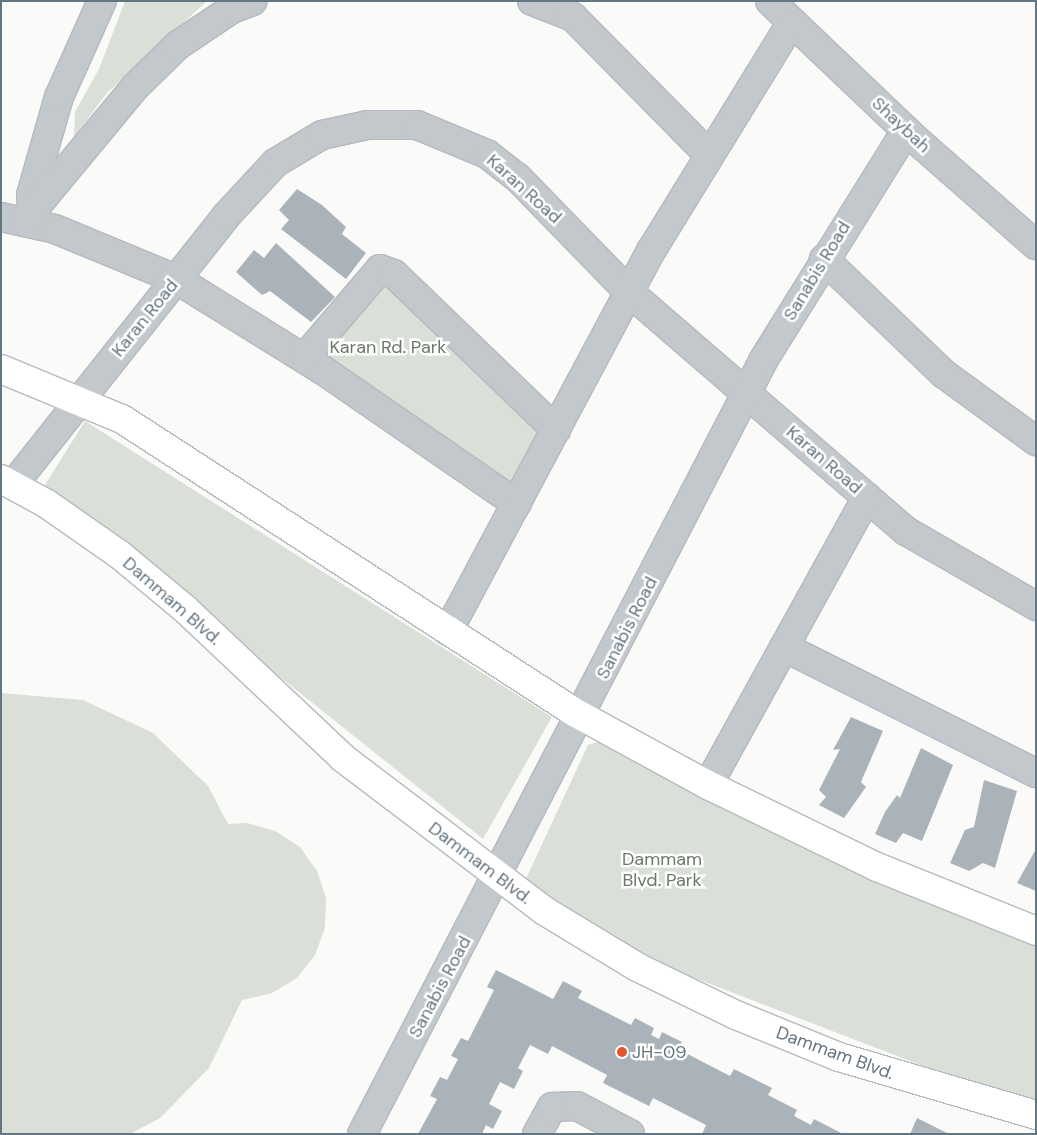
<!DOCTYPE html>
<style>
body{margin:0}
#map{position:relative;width:1037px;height:1135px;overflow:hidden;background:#fafaf8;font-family:"DM Sans",sans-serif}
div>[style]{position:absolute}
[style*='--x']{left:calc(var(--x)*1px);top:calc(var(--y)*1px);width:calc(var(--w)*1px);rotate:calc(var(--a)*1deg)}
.green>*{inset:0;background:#dadfd7}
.building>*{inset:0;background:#aab3b9}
.roads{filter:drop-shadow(1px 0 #b5babe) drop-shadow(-1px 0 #b5babe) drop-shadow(0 1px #b5babe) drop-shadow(0 -1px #b5babe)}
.minor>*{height:28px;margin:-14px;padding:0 14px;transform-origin:14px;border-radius:14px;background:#c3c8cc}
.major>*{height:28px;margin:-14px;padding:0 14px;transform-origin:14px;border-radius:14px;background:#fff}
.dots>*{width:14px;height:14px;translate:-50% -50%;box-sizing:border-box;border:2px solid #fff;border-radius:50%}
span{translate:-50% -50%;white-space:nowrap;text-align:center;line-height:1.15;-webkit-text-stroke:5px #fff;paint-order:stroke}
.street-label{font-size:18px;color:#657683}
.park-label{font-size:18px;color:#687a64}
.poi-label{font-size:18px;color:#657683}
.left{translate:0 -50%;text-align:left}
.frame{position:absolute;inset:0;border:2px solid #657683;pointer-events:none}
</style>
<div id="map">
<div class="green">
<i style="clip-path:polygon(125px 1px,207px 1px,107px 93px,74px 137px,75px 112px,99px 69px)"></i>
<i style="clip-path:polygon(376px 283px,394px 287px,541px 433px,513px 485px,325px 361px,323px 353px)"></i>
<i style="clip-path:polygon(85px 421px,552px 717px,483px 839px,43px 488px)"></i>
<i style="clip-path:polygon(1px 693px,83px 700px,153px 733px,208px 786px,228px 824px,247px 823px,275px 831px,300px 847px,317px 871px,326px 898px,325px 928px,315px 955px,297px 978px,272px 993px,242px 1000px,209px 1068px,160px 1118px,130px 1134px,1px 1134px)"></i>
<i style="clip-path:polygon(607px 739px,823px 857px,1036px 944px,1036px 1102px,1006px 1098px,622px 950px,524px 883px,588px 745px)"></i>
</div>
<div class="building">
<i style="clip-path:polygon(297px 189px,322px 205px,346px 227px,342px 234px,366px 253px,346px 279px,281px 229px,289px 220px,279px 210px)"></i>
<i style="clip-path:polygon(276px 243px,335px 297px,311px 322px,270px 291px,262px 295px,236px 272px,254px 250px,264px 258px)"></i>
<i style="clip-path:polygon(851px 717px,883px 731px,861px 782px,866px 787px,844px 818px,819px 805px,826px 797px,819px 790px,840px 749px,833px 750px)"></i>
<i style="clip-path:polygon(921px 748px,953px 765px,922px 841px,903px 833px,896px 843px,875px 834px,885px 812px,897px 795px,900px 798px)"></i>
<i style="clip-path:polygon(984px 780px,1017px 791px,995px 868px,983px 863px,969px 871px,950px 863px,965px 830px,974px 827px)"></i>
<i style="clip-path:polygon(1036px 849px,1036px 891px,1017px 883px)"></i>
<i style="clip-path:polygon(496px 970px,553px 999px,563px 981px,582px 991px,578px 998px,631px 1025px,635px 1018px,654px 1028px,651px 1035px,659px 1039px,662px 1032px,682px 1042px,678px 1049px,730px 1076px,734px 1069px,772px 1088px,768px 1095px,797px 1110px,794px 1116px,811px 1125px,814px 1119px,843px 1134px,702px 1134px,706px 1125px,653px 1098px,649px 1106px,603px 1083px,607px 1075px,552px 1046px,548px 1054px,530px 1045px,518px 1068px,523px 1071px,514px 1089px,500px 1082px,489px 1104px,502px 1111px,493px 1129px,486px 1125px,482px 1134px,418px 1134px,437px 1099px,430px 1096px,440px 1077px,447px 1080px,458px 1059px,451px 1056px,461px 1038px,468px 1041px,494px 990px,487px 987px)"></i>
<i style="clip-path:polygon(917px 1118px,949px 1134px,910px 1134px)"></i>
</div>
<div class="roads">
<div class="minor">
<i style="--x:532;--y:1;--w:44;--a:21.3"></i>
<i style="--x:573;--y:17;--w:194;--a:45.4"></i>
<i style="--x:770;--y:1;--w:199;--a:43.6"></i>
<i style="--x:914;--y:138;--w:162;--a:41.3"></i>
<i style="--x:32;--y:208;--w:13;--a:-94"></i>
<i style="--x:31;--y:195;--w:102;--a:-74.1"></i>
<i style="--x:59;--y:97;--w:105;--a:-65.9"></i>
<i style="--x:1;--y:217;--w:55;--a:12.5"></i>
<i style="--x:55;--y:229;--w:131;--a:22.5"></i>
<i style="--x:176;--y:279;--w:174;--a:31.9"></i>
<i style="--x:324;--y:371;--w:234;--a:34.6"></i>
<i style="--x:23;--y:222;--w:175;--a:-50.3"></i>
<i style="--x:135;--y:87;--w:60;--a:-44.3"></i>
<i style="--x:178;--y:45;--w:65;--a:-33.7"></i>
<i style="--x:232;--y:9;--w:22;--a:-21"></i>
<i style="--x:824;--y:259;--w:166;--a:43.8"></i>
<i style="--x:944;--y:374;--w:114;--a:36.1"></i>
<i style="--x:304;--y:358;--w:117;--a:-49.5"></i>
<i style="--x:380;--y:269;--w:15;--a:20"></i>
<i style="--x:394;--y:274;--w:225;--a:43.9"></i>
<i style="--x:13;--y:485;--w:343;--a:-51.6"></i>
<i style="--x:226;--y:216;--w:72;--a:-47.2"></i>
<i style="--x:275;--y:163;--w:55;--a:-30.8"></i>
<i style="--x:322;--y:135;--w:46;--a:-12.5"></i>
<i style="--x:367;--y:125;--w:50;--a:0"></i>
<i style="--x:417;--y:125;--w:76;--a:22.5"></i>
<i style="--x:487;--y:154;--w:39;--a:38"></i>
<i style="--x:518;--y:178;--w:159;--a:45.8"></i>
<i style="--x:629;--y:292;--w:366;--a:40.8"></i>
<i style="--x:906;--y:531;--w:150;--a:30"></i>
<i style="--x:448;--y:631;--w:431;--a:-61.9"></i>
<i style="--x:651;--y:251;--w:269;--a:-58.4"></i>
<i style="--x:784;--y:647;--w:282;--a:26.6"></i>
<i style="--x:708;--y:785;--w:329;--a:-61.1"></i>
<i style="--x:362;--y:1134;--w:873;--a:-62.58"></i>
<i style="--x:764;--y:359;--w:269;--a:-58.1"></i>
<i style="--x:537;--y:1134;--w:31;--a:-61"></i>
<i style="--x:552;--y:1107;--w:25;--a:-2"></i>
<i style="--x:577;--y:1106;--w:60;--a:27.8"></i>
</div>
<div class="major">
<i style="--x:1;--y:369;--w:131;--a:22.5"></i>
<i style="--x:122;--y:419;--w:539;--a:32.95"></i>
<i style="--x:574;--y:712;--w:153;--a:28.6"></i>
<i style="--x:708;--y:785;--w:188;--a:25.9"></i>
<i style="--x:877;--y:867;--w:171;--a:21.9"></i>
<i style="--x:1;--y:479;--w:52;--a:28.5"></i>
<i style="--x:47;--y:504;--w:89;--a:34.9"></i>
<i style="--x:120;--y:555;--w:85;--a:39.7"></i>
<i style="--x:185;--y:609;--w:217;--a:43.3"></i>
<i style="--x:343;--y:758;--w:251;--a:37.2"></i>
<i style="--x:543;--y:910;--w:110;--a:31.2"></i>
<i style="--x:637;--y:967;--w:110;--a:25.9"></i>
<i style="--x:736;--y:1015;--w:111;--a:22.2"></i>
<i style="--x:839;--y:1057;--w:205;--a:16.4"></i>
</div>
</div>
<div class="dots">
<i style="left:622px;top:1052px;background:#e4572e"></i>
</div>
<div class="street-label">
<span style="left:901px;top:125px;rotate:43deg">Shaybah</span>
<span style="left:524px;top:189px;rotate:42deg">Karan Road</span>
<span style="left:817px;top:271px;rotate:-59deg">Sanabis Road</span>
<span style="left:145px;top:318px;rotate:-51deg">Karan Road</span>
<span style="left:824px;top:460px;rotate:41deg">Karan Road</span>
<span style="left:172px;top:601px;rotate:41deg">Dammam Blvd.</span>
<span style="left:627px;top:628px;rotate:-63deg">Sanabis Road</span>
<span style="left:480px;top:863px;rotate:37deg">Dammam Blvd.</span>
<span style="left:440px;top:987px;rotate:-62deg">Sanabis Road</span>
<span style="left:835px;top:1053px;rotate:20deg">Dammam Blvd.</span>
</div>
<div class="park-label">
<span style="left:388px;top:347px">Karan Rd. Park</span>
<span style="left:662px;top:870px">Dammam<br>Blvd. Park</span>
</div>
<div class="poi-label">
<span class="left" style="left:632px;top:1052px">JH-09</span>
</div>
<div class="frame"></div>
</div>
